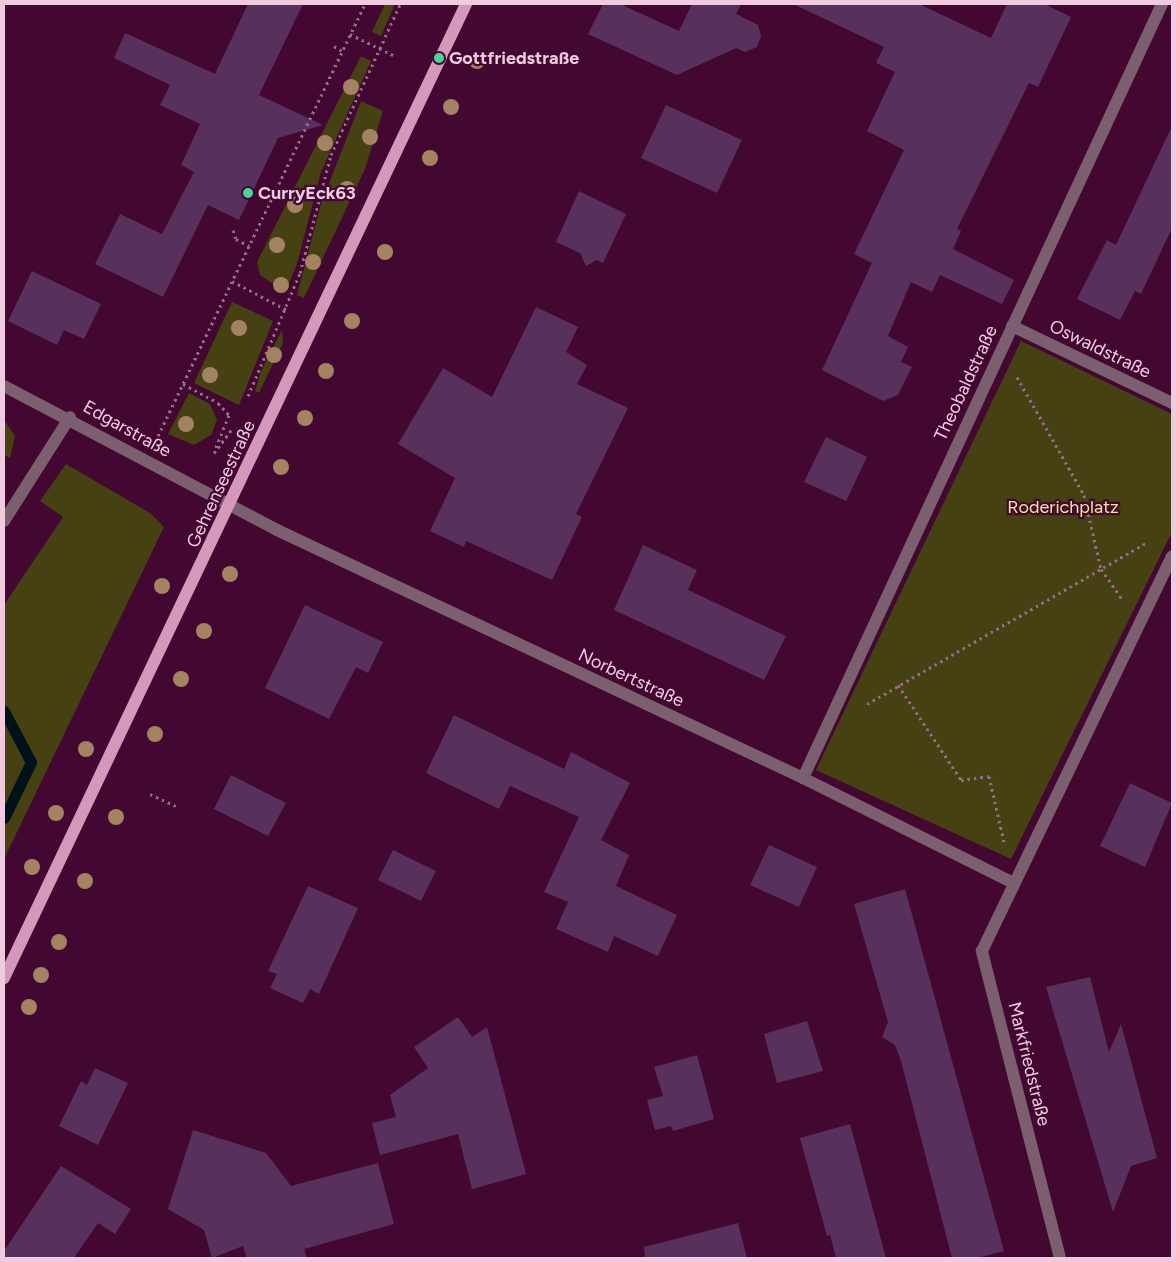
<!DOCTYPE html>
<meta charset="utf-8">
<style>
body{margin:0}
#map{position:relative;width:1176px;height:1262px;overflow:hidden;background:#420831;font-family:Figtree,sans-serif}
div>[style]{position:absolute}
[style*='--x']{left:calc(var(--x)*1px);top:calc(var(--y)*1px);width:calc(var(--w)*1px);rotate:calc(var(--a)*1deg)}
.green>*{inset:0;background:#464113}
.stream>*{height:11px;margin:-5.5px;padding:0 5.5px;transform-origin:5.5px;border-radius:5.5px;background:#001219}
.building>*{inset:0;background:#57315b}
.path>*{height:3px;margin-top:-1.5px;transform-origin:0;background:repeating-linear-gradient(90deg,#9a6b8a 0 2.5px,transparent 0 6.5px)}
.minor>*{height:12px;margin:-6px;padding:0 6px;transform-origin:6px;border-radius:6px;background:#7b5f6f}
.major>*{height:12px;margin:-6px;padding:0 6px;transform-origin:6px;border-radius:6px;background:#d398ba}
.trees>*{width:16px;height:16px;margin:-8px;border-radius:50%;background:#a38362}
.dots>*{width:14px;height:14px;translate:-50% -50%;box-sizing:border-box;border:2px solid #420831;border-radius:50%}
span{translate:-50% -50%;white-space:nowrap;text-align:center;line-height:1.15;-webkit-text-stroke:4.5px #420831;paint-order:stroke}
.poi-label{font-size:18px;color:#f0cbe0;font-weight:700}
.left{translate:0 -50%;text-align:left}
.street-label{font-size:18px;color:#f0cbe0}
.park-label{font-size:18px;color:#f2e88b}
.frame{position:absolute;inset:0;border:5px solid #f0cbe0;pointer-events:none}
</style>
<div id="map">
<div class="green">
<i style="clip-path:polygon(385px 4px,395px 4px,381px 36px,372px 32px)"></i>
<i style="clip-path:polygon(361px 56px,371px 61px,321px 172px,297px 264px,285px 292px,260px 275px,257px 262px)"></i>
<i style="clip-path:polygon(361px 101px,383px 111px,365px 169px,304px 298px,297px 295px,321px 204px)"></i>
<i style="clip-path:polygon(232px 302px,273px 321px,239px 405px,194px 383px)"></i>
<i style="clip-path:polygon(282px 330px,283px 343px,259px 393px,255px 391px,261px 371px)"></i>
<i style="clip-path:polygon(1021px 341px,1172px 414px,1172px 532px,1011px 859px,816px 770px)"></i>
<i style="clip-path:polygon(189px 393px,210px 404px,217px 420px,211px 435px,194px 445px,168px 434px)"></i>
<i style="clip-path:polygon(4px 420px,15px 436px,10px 458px,4px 455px)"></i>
<i style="clip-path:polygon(66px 464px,150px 513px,164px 527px,4px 859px,4px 605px,63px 517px,40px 501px)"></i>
</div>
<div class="stream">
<i style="--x:4;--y:711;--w:58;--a:62.1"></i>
<i style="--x:31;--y:762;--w:62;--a:115.7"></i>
</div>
<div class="building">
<i style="clip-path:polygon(248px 4px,303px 4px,259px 95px,323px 125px,278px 138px,239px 220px,208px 205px,163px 297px,95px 264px,120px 214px,162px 234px,194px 172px,181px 165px,200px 124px,160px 105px,170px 85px,114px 58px,125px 33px,215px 74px)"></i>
<i style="clip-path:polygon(603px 4px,620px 4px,679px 31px,692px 4px,741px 4px,736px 14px,758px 25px,761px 36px,757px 47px,745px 52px,736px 48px,677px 75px,588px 34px)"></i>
<i style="clip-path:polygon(793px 4px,919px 4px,991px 38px,1007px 4px,1044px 4px,1071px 17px,1038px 87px,1029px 83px,957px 229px,961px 231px,953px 249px,1014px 280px,1002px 304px,940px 275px,932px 292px,911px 282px,888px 336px,908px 347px,901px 362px,912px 367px,898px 395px,883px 401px,822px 370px,872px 263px,854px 254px,904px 150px,867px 131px,895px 72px,876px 63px,884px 47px)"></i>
<i style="clip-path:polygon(666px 105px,742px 140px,717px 193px,641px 158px)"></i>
<i style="clip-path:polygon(1172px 126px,1172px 228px,1141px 294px,1135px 291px,1120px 320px,1077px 299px,1107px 240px,1116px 245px)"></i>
<i style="clip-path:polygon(579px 191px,626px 214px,603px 263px,597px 260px,586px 266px,580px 253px,556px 242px)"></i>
<i style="clip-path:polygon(32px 271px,101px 304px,84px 339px,64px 330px,57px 345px,8px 321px)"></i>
<i style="clip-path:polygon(536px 307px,578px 327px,566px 352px,587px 365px,577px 384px,628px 408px,576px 514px,582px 517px,552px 580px,466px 541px,464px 547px,430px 531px,455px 478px,398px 444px,443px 368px,492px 397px)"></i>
<i style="clip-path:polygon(826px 437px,867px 457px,846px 501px,804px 482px)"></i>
<i style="clip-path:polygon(643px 545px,697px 570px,688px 590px,786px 636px,764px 680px,614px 610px)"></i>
<i style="clip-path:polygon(305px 605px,383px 642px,368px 673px,356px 667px,329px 719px,265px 688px)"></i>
<i style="clip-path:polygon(454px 715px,564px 769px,571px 752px,630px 783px,601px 840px,629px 855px,616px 886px,677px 915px,658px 956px,614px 936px,608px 952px,556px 929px,568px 902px,544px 892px,579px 817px,510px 786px,499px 809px,426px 773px)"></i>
<i style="clip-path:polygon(231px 775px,286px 803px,268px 836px,214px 809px)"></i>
<i style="clip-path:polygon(1130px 783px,1172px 803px,1145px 867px,1100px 846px)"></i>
<i style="clip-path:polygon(769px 845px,817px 867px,799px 907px,750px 885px)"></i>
<i style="clip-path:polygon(393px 850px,436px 871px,421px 901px,378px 880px)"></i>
<i style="clip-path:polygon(308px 886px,358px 908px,319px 994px,310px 989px,303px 1003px,270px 988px,277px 974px,268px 971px)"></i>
<i style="clip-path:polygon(905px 889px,1004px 1251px,977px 1258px,952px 1258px,901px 1061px,895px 1045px,882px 1037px,888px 1022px,854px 904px)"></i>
<i style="clip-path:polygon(1090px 977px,1109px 1052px,1121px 1024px,1157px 1158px,1131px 1166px,1113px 1212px,1046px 987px)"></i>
<i style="clip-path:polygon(458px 1017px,472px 1037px,487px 1027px,526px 1174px,472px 1189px,458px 1134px,380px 1155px,372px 1123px,396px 1117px,390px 1095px,428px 1068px,414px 1047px)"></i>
<i style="clip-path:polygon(807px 1021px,823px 1071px,777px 1083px,764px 1034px)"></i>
<i style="clip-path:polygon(697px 1055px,714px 1119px,673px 1131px,671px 1126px,655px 1130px,647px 1100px,663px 1096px,654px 1067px)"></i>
<i style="clip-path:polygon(95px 1068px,128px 1083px,98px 1145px,59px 1126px,81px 1081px,87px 1085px)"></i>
<i style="clip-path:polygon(850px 1124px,886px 1258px,836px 1258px,830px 1235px,827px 1236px,800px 1138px)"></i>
<i style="clip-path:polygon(193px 1130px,266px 1153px,291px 1186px,378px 1163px,394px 1224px,304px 1249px,307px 1258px,247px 1258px,243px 1246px,212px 1258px,204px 1230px,168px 1209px)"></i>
<i style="clip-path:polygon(61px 1166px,131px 1209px,115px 1234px,98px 1223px,74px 1258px,4px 1258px,4px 1251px)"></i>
<i style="clip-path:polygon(738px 1223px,747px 1258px,645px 1258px,644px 1247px)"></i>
</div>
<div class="path">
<i style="--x:350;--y:34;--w:48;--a:26"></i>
<i style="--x:334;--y:46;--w:9;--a:32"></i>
<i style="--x:233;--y:230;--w:9;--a:72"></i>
<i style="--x:236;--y:239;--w:15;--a:28"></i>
<i style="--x:232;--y:281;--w:62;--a:27.8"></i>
<i style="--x:1017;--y:377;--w:136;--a:60.4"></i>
<i style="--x:1084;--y:495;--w:76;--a:77.1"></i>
<i style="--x:1101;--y:569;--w:37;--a:55"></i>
<i style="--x:183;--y:384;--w:40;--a:28"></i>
<i style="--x:218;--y:403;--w:16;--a:47"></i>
<i style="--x:229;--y:415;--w:35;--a:112"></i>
<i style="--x:248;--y:396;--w:134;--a:-67.1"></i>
<i style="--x:300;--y:273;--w:122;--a:-75.3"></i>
<i style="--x:331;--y:155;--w:166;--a:-65.4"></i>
<i style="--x:158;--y:436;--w:479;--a:-64.4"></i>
<i style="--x:214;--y:453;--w:31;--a:-53"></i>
<i style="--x:898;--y:685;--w:114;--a:56.4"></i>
<i style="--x:961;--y:780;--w:28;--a:-8"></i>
<i style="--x:989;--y:776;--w:68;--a:77.2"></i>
<i style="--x:867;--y:704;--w:324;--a:-30"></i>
<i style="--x:150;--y:794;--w:29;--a:25"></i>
</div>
<div class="minor">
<i style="--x:1012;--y:326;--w:178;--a:25.7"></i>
<i style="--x:4;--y:386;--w:309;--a:27.8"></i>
<i style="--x:277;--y:530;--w:582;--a:25.24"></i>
<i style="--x:803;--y:778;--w:236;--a:26.5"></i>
<i style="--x:4;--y:521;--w:123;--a:-57.6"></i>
<i style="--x:803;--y:778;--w:853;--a:-65.12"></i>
<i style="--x:1060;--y:1258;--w:317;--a:-104.3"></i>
<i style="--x:982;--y:951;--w:438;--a:-64.3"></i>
</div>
<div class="major">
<i style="--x:4;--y:978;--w:1078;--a:-64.62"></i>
</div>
<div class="trees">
<i style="left:477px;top:61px"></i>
<i style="left:351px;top:87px"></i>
<i style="left:451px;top:107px"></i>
<i style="left:370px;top:137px"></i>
<i style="left:325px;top:143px"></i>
<i style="left:430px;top:158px"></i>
<i style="left:347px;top:189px"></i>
<i style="left:295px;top:205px"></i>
<i style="left:277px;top:245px"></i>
<i style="left:385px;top:252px"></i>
<i style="left:313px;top:262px"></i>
<i style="left:281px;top:285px"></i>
<i style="left:352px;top:321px"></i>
<i style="left:239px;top:328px"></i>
<i style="left:274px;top:355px"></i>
<i style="left:326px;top:371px"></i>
<i style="left:210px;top:375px"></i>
<i style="left:305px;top:418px"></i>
<i style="left:186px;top:424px"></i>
<i style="left:281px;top:467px"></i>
<i style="left:230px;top:574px"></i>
<i style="left:162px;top:586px"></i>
<i style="left:204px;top:631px"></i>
<i style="left:181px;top:679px"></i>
<i style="left:155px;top:734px"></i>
<i style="left:86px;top:749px"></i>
<i style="left:56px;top:813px"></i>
<i style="left:116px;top:817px"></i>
<i style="left:32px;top:867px"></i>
<i style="left:85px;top:881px"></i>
<i style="left:59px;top:942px"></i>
<i style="left:41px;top:975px"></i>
<i style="left:29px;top:1007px"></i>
</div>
<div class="dots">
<i style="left:439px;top:58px;background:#48d49d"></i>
<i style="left:248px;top:193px;background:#48d49d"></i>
</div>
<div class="poi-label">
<span class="left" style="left:449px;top:58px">Gottfriedstraße</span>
<span class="left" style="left:258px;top:193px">CurryEck63</span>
</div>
<div class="street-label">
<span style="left:1100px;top:349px;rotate:26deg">Oswaldstraße</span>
<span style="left:966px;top:383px;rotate:-65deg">Theobaldstraße</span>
<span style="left:127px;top:429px;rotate:29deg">Edgarstraße</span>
<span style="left:221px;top:484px;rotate:-65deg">Gehrenseestraße</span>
<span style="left:631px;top:678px;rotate:25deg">Norbertstraße</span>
<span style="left:1029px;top:1064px;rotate:76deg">Markfriedstraße</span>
</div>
<div class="park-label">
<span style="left:1063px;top:507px">Roderichplatz</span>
</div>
<div class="frame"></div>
</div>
